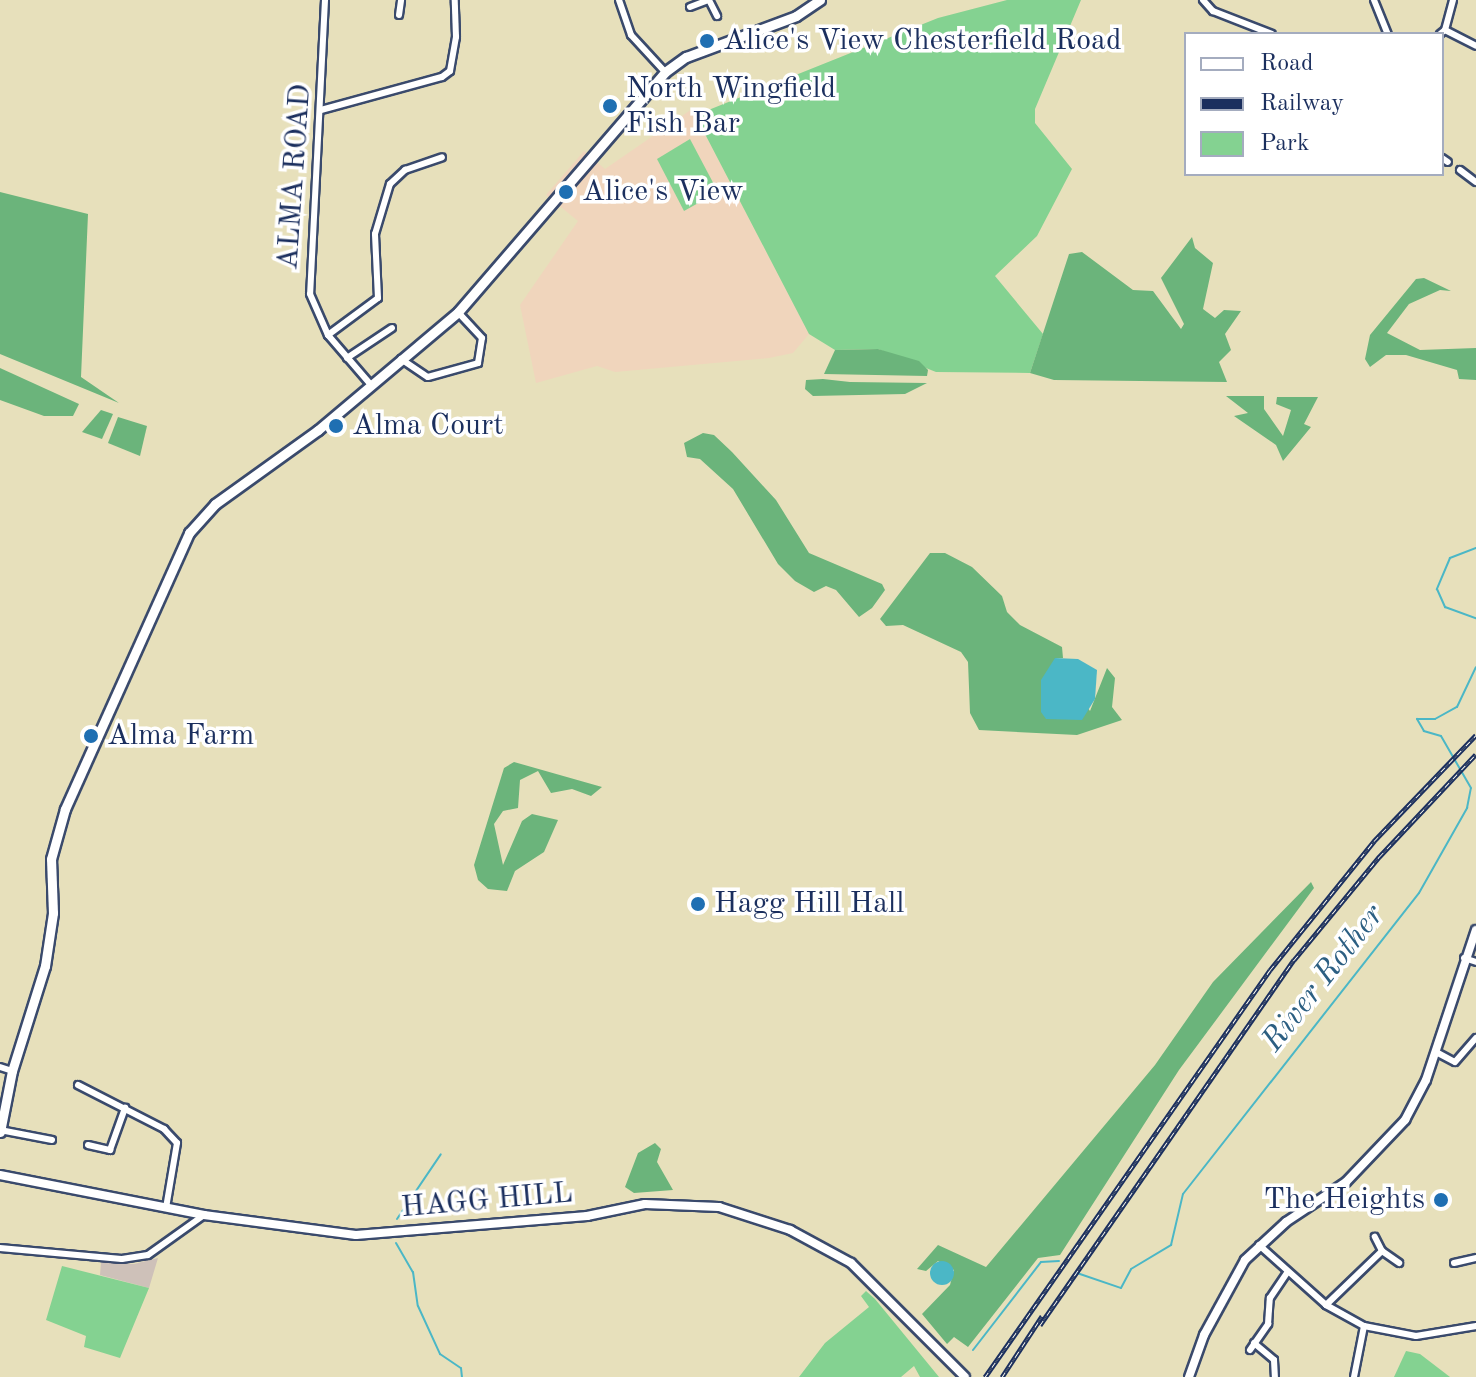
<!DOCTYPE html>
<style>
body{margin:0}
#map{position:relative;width:1476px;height:1377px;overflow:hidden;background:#e7e0bb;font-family:"Old Standard TT",serif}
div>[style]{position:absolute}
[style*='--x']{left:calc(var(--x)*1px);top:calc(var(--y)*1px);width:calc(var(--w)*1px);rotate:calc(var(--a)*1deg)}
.built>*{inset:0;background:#f0d5bc}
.industrial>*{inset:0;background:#cec1b9}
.green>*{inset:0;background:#84d291}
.forest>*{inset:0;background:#6bb47b}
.water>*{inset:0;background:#4bb7c6}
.round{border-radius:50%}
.stream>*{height:2px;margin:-1px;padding:0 1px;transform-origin:1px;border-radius:1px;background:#4bb7c6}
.roads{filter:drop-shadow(2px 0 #3a4a6c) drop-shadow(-2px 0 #3a4a6c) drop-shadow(0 2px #3a4a6c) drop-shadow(0 -2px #3a4a6c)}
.minor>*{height:6px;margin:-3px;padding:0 3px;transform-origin:3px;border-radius:3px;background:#fff}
.tertiary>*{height:8px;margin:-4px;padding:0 4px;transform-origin:4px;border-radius:4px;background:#fff}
.secondary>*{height:9px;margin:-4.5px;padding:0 4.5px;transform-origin:4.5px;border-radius:4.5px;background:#fff}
.rail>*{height:5px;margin-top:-2.5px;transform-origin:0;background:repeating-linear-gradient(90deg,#fff 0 6px,#1b2f5e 0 12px);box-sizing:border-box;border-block:2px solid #1b2f5e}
.dots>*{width:22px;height:22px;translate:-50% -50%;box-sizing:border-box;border:4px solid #fff;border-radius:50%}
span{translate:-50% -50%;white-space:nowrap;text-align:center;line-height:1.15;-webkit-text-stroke:7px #fff;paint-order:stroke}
.poi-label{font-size:30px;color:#1b2f5e}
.left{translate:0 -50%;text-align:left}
.right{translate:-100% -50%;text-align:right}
.street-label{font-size:30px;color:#1b2f5e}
.water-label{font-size:32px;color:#2c5f82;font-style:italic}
.legend{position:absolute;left:1184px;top:32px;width:260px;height:144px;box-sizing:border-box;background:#fff;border:2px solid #a4acbf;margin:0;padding:10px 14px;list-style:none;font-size:24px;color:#1b2f5e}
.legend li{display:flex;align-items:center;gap:16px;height:40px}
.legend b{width:40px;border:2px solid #a4acbf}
</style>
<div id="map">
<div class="built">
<i style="clip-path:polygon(692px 109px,809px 334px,793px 353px,769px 358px,615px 372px,597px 366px,536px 383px,520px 305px,578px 221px,546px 195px,584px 151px,605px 169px)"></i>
</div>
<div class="industrial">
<i style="clip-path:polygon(158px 1258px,149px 1288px,100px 1275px,101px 1262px,134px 1264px)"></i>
</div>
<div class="green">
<i style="clip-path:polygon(1007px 0,1081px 0,1035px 109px,1035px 123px,1072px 169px,1037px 236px,995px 276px,1043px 334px,1030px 373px,936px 372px,878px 349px,835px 350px,809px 334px,692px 109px,706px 111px,938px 18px)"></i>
<i style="clip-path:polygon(690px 139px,718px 192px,684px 211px,657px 159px)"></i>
<i style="clip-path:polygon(62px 1266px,149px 1288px,120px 1358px,84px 1347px,86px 1336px,46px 1320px)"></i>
<i style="clip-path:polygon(866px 1291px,875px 1299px,939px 1377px,920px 1377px,914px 1366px,901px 1377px,799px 1377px,825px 1343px,869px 1307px,861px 1296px)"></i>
<i style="clip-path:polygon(1406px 1351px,1420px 1354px,1450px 1377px,1394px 1377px)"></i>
</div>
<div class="forest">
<i style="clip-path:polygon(0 192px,88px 214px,81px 377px,119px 403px,0 354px)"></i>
<i style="clip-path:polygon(1192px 237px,1195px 248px,1213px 263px,1203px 309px,1215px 318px,1224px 310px,1241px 311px,1225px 334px,1231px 350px,1219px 362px,1227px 382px,1054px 380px,1030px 373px,1069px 254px,1082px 252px,1133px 290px,1153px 291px,1181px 329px,1184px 324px,1161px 278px)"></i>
<i style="clip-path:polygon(1424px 278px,1451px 291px,1440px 290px,1409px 304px,1387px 333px,1420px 350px,1476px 348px,1476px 380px,1459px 379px,1457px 370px,1406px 355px,1386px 355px,1370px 367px,1365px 359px,1370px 335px,1416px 279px)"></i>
<i style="clip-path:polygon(878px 349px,919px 361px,928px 370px,927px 376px,824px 374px,835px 350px)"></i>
<i style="clip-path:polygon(0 368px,79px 404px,73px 416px,44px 416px,0 400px)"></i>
<i style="clip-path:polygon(823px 379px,850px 382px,927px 383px,905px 394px,813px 396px,805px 389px,806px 380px)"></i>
<i style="clip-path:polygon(1226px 396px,1264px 396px,1264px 409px,1283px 436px,1291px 410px,1276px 404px,1277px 397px,1318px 397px,1304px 424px,1311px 427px,1283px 461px,1276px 445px,1234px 416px,1248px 413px)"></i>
<i style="clip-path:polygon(101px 410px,113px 414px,102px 439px,82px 432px)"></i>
<i style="clip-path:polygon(118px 417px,147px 426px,140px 456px,108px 443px)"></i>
<i style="clip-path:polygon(703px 433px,714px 435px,732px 452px,776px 500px,809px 553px,882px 584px,885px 590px,872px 608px,859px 617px,836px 590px,826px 586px,814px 592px,795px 581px,778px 564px,733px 489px,700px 459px,687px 457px,684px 443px)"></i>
<i style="clip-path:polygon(930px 553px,945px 553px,972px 567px,1002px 596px,1007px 612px,1020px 625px,1062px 647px,1063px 658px,1055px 658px,1090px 711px,1107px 668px,1115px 678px,1112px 707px,1122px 720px,1077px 735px,979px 730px,970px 713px,968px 662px,961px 652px,903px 625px,886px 626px,880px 619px)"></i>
<i style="clip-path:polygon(514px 762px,602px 787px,591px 796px,572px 789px,551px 793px,538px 771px,520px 780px,518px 808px,503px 811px,494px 824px,503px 865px,522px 821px,532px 814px,558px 820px,544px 852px,515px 871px,507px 891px,488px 889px,478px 880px,474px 865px,504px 768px)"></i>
<i style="clip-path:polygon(1311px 882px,1314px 888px,1179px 1070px,1060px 1255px,1038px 1258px,968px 1347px,954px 1337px,947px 1344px,922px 1314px,950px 1285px,954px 1270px,938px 1261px,926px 1271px,917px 1269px,938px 1245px,986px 1267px,1155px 1065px,1213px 982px)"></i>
<i style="clip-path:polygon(655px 1143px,661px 1149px,657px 1162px,673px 1190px,634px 1193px,625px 1187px,638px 1153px)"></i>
</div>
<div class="water">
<i style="clip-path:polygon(1055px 658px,1078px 659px,1097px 670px,1095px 699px,1082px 720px,1046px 719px,1041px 712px,1041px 680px)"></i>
<i class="round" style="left:930px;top:1261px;width:24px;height:24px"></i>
</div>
<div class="stream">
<i style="--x:1476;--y:548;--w:28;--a:159"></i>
<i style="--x:1450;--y:558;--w:34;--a:113"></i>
<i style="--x:1437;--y:589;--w:20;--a:66"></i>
<i style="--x:1445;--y:607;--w:33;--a:20"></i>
<i style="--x:397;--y:1219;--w:78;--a:-55.9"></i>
<i style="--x:396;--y:1243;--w:34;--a:60"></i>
<i style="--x:413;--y:1272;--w:34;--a:82"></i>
<i style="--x:418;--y:1306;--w:53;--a:65.4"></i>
<i style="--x:440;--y:1354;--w:25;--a:34"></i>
<i style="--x:461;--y:1368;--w:9;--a:84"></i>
<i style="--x:1077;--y:1273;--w:46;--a:18.8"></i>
<i style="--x:1121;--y:1288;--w:21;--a:-62"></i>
<i style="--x:1131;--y:1269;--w:47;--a:-31"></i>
<i style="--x:1171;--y:1245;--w:52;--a:-76.8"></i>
<i style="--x:1183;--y:1194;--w:382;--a:-51.9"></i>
<i style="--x:1419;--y:893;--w:98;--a:-60.5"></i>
<i style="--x:1467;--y:808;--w:20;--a:-79"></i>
<i style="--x:1471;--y:788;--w:60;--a:-120"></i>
<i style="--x:1441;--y:736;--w:18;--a:-164"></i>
<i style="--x:1424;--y:731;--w:14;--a:-120"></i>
<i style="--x:1417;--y:719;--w:18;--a:0"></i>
<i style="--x:1435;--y:719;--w:25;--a:-29"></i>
<i style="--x:1457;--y:707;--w:44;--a:-64.6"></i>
<i style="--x:973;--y:1350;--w:111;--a:-52.3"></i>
<i style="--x:1041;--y:1262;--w:18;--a:-3"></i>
</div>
<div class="roads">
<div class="minor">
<i style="--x:325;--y:0;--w:294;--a:92.9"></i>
<i style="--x:310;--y:294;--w:45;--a:66.3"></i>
<i style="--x:328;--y:335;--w:66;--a:49.3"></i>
<i style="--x:619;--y:0;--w:37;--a:71"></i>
<i style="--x:631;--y:35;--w:50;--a:47.4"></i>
<i style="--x:709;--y:0;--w:18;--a:63"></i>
<i style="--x:1203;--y:0;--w:15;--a:48"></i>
<i style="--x:1213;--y:11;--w:63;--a:21.3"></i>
<i style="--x:1374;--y:0;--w:37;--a:68"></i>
<i style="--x:690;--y:7;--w:19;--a:-21"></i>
<i style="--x:399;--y:15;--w:15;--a:-82"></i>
<i style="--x:1445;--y:30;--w:31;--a:-75"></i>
<i style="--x:1440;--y:34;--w:6;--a:-39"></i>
<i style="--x:1445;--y:30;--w:35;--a:27"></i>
<i style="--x:321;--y:110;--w:125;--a:-15.3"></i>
<i style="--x:442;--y:77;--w:10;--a:-37"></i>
<i style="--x:450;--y:71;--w:35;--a:-80"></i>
<i style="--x:456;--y:37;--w:37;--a:-92"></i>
<i style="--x:1442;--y:158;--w:7;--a:34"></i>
<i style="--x:1460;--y:170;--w:20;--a:37"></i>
<i style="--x:328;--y:335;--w:62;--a:-36.5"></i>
<i style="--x:378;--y:298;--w:64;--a:-92.7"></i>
<i style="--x:375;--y:234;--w:52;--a:-73.3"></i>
<i style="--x:390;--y:184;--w:21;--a:-43"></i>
<i style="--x:405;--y:170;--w:39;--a:-19"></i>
<i style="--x:347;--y:358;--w:54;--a:-33.7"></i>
<i style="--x:401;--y:359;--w:32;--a:34"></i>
<i style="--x:428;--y:377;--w:52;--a:-15.6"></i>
<i style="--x:478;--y:363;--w:25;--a:-81"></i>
<i style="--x:482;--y:338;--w:35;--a:-133"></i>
<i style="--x:1464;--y:958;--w:13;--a:18"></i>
<i style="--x:1436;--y:1052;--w:21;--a:28"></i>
<i style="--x:1455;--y:1062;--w:32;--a:-49"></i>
<i style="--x:0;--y:1067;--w:13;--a:18"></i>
<i style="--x:78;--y:1085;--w:97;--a:27.1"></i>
<i style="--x:164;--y:1129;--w:19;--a:47"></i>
<i style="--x:177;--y:1143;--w:66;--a:99.6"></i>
<i style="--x:0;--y:1130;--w:53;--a:10.9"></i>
<i style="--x:88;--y:1145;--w:23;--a:13"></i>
<i style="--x:110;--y:1150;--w:45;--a:-70.3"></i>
<i style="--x:1259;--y:1245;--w:90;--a:41.8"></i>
<i style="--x:1326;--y:1305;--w:43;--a:28.9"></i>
<i style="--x:1364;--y:1326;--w:53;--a:10.9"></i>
<i style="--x:1416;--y:1336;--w:61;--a:-9.5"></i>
<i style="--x:0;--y:1248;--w:122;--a:5.2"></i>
<i style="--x:122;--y:1259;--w:26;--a:-9"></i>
<i style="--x:148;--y:1255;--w:69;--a:-35.5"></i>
<i style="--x:1382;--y:1251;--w:21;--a:35"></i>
<i style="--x:1454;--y:1263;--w:23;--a:-13"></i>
<i style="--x:1326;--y:1305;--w:78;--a:-44"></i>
<i style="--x:1382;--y:1251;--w:16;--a:-117"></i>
<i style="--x:1254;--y:1343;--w:26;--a:40"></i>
<i style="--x:1274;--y:1360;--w:17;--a:87"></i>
<i style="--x:1250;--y:1350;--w:32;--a:-55"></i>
<i style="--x:1268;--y:1324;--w:26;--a:-86"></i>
<i style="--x:1270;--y:1298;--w:30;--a:-56"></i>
<i style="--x:1354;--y:1377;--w:52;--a:-78.9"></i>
</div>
<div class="tertiary">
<i style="--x:0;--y:1175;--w:208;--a:11.1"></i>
<i style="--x:204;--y:1215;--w:153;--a:7.5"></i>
<i style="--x:356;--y:1235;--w:232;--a:-4.7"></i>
<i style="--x:587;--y:1216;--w:59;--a:-11.7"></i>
<i style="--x:645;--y:1204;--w:74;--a:2.3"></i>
<i style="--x:719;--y:1207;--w:75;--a:17.9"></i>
<i style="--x:790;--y:1230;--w:69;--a:28.4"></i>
<i style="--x:851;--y:1263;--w:161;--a:45"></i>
<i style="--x:1189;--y:1377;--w:45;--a:-70.3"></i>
<i style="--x:1204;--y:1335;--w:85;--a:-61.3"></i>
<i style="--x:1245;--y:1260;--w:56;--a:-42.8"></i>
<i style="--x:1286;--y:1222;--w:72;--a:-33.7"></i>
<i style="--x:1346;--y:1182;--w:86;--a:-46.4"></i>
<i style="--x:1405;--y:1120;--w:45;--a:-62.3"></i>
<i style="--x:1426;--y:1080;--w:158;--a:-71.6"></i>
</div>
<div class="secondary">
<i style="--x:0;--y:1132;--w:62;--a:-78.9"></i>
<i style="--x:12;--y:1071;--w:110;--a:-72.6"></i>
<i style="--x:45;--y:966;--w:54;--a:-81.4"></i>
<i style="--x:53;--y:913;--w:54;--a:-92.1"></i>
<i style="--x:51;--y:859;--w:52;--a:-74.4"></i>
<i style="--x:65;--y:809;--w:303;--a:-65.8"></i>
<i style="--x:189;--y:533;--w:39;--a:-48"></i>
<i style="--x:215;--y:504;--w:127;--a:-35.7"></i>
<i style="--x:318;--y:430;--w:183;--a:-40.1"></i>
<i style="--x:458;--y:312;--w:317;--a:-49.2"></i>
<i style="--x:665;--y:72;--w:26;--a:-36"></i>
<i style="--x:686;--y:57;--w:117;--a:-20.4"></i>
<i style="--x:796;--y:16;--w:29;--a:-34"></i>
</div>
</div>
<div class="rail">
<i style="--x:1040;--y:1325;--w:445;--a:-55.2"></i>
<i style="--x:1294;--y:960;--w:134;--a:-50.5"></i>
<i style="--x:1379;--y:857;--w:141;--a:-46.7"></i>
<i style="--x:985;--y:1377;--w:497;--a:-55"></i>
<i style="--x:1270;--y:970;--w:166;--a:-51.1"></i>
<i style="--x:1374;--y:841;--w:147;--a:-46.1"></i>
<i style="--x:1002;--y:1377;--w:73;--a:-56.7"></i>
</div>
<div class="dots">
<i style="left:707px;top:41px;background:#1f6fb2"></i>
<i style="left:610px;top:106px;background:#1f6fb2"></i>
<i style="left:566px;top:192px;background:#1f6fb2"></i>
<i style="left:336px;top:426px;background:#1f6fb2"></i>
<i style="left:91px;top:736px;background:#1f6fb2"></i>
<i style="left:698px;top:904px;background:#1f6fb2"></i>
<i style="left:1441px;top:1200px;background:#1f6fb2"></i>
</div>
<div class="poi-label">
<span class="left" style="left:723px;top:41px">Alice's View Chesterfield Road</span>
<span class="left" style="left:626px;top:106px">North Wingfield<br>Fish Bar</span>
<span class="left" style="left:582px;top:192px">Alice's View</span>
<span class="left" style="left:352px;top:426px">Alma Court</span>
<span class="left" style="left:107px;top:736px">Alma Farm</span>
<span class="left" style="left:714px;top:904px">Hagg Hill Hall</span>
<span class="right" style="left:1425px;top:1200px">The Heights</span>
</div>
<div class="street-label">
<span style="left:295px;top:177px;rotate:-86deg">ALMA ROAD</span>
<span style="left:487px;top:1201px;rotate:-5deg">HAGG HILL</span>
</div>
<div class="water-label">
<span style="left:1324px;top:979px;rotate:-52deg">River Rother</span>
</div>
<ul class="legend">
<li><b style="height:10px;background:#fff"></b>Road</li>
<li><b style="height:10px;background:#1b2f5e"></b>Railway</li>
<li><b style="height:22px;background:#84d291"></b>Park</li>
</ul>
</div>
